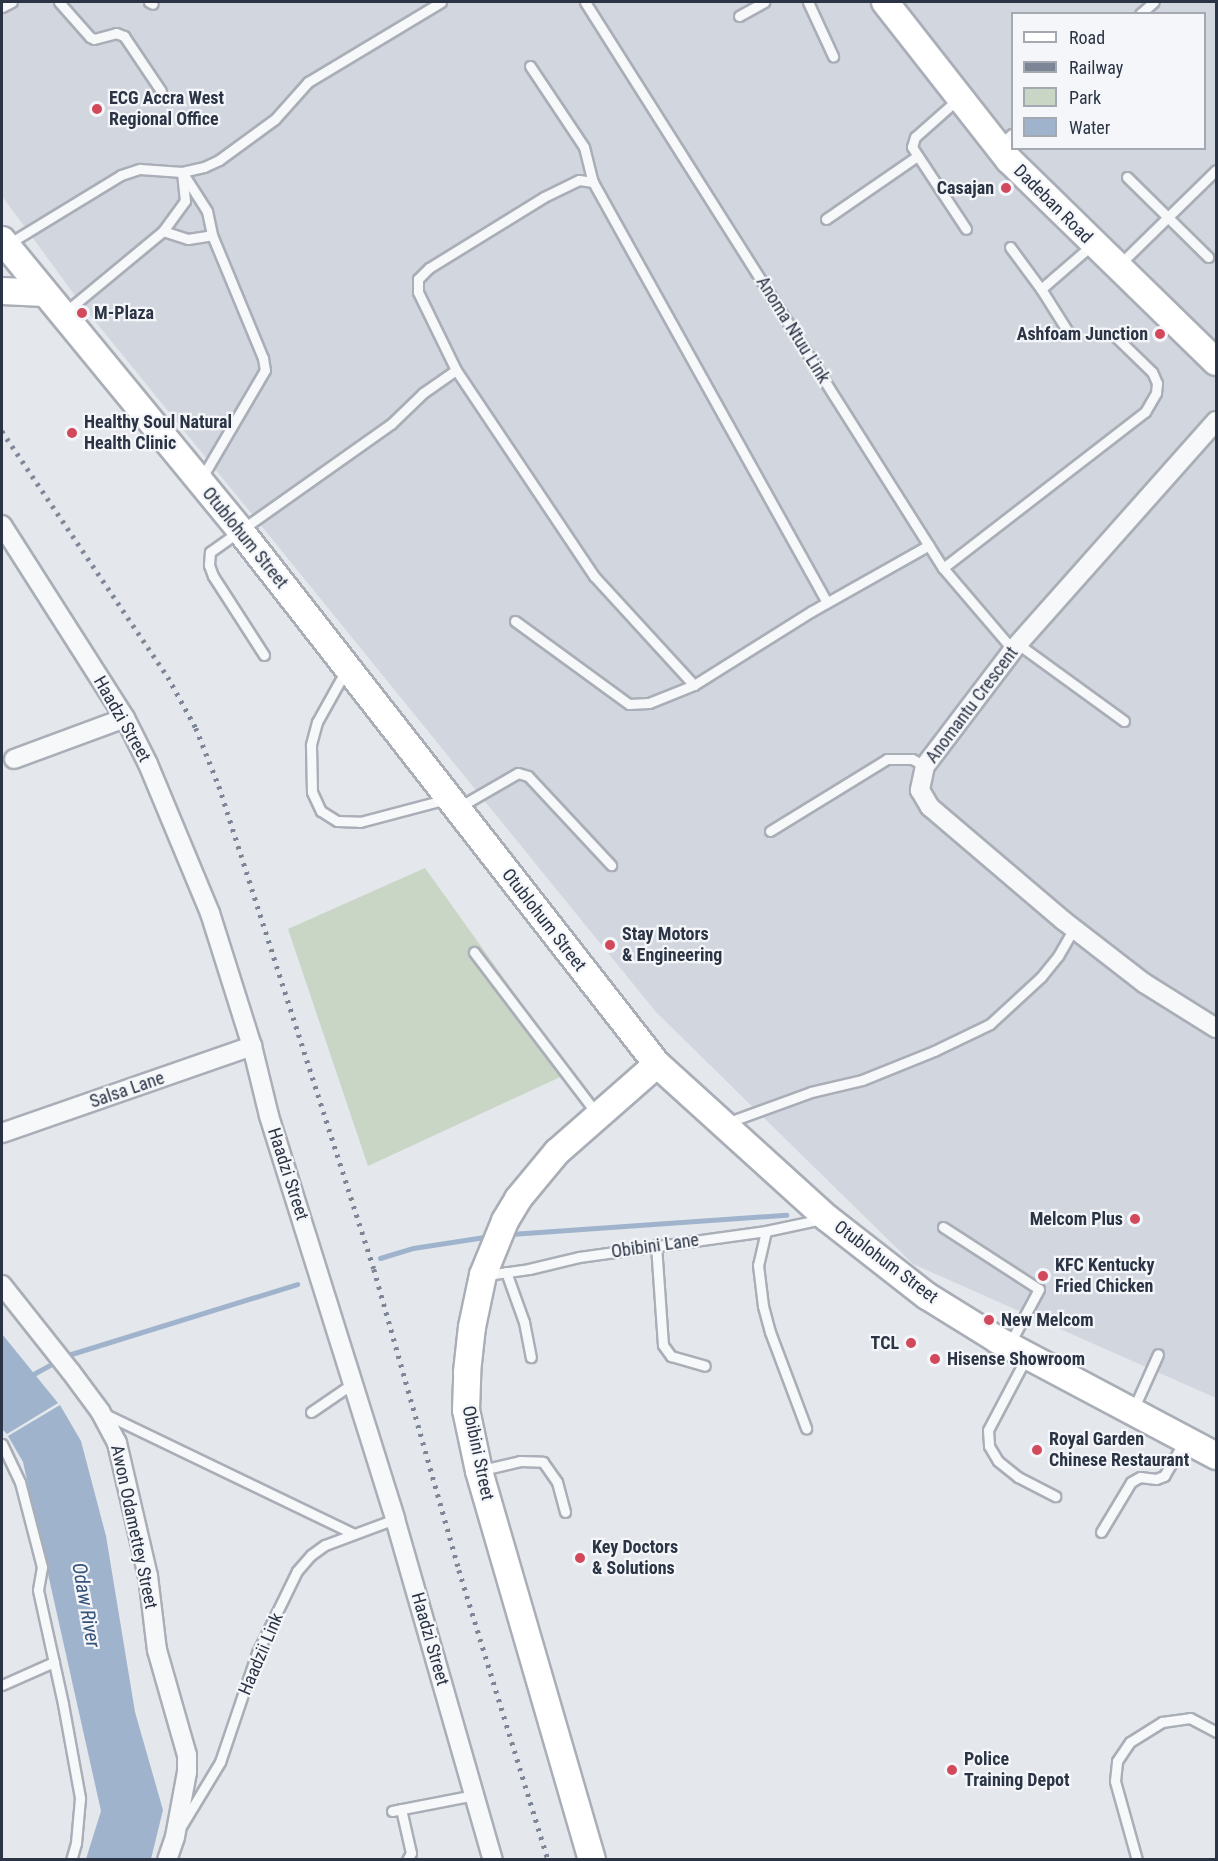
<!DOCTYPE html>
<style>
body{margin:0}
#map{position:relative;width:1218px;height:1861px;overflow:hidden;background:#e4e7ec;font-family:"Roboto Condensed",sans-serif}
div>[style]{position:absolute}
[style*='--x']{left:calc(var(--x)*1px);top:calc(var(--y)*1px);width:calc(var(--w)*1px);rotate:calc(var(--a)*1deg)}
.built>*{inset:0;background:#d2d6de}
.green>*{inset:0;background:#c9d6c5}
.water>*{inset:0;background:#9fb4cc}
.stream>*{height:5px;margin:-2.5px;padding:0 2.5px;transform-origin:2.5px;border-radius:2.5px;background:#9fb4cc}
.roads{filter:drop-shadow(2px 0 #a9aeb7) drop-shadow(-2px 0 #a9aeb7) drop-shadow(0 2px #a9aeb7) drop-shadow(0 -2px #a9aeb7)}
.lane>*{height:9px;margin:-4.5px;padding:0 4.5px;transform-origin:4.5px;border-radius:4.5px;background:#f7f8fa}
.street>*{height:18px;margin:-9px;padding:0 9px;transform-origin:9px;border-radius:9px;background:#f7f8fa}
.secondary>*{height:26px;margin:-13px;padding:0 13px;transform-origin:13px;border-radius:13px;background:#fff}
.rail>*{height:4.5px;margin-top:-2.25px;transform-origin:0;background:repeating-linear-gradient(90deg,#7d8696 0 3px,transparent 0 9px)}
.dots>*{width:16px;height:16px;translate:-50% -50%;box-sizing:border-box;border:3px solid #f4f6f9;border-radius:50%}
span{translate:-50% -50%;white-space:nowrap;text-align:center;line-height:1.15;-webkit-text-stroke:4.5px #f4f6f9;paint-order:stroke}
.poi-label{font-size:18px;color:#2b3445;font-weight:700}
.left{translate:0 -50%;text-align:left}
.right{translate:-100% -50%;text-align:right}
.street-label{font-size:18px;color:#2b3445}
.water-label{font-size:20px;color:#34527a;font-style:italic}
.frame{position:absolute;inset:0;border:3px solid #2b3445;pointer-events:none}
.legend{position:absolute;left:1011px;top:12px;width:195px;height:138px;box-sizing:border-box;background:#f4f6f9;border:2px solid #a4a8b1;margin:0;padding:8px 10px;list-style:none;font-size:18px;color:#2b3445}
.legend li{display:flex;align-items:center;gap:12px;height:30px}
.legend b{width:30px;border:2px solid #a4a8b1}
</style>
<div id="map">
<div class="built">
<i style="clip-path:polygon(evenodd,2px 2px,1216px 2px,1216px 1398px,913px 1264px,656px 1012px,82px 305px,2px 196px,2px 2px,1012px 14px,1204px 14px,1204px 148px,1012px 148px,1012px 14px)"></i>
</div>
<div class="green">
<i style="clip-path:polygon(425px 868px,571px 1072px,368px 1166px,288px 929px)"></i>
</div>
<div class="water">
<i style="clip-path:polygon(2px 1334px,58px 1403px,7px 1434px,2px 1429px)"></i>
<i style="clip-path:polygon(60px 1405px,81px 1441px,106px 1536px,135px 1712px,163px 1810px,151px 1859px,86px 1859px,101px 1811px,23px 1462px,8px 1436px)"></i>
</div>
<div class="stream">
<i style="--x:511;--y:1234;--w:276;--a:-4"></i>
<i style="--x:380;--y:1258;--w:34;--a:-17"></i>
<i style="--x:413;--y:1248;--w:79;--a:-8.7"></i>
<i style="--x:28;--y:1377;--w:46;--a:-28.8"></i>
<i style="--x:68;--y:1355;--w:240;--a:-17.2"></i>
</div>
<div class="roads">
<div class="lane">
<i style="--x:59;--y:2;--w:47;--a:48.5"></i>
<i style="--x:90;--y:37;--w:4;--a:27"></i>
<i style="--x:94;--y:39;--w:23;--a:-15"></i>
<i style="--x:116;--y:33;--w:9;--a:21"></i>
<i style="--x:124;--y:36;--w:66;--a:56.1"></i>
<i style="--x:149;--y:2;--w:4;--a:27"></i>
<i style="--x:585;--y:2;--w:670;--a:57.69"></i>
<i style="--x:943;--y:568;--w:108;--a:49.5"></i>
<i style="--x:808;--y:2;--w:60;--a:65.2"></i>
<i style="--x:2;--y:7;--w:11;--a:-27"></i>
<i style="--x:1140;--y:14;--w:18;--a:-41"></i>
<i style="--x:739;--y:16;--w:29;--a:-29"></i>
<i style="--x:530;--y:66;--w:97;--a:56.3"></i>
<i style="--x:584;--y:147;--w:36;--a:76"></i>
<i style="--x:958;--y:99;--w:57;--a:138.5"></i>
<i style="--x:915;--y:137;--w:10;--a:107"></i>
<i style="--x:912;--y:147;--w:98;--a:56.6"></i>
<i style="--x:1000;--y:144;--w:16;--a:-40"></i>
<i style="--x:182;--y:172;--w:46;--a:57.3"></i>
<i style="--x:207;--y:211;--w:25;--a:78"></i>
<i style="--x:1127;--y:177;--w:114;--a:44.6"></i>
<i style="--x:826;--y:219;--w:109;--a:-34.6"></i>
<i style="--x:163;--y:231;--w:37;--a:-54"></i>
<i style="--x:185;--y:201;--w:27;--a:-96"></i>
<i style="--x:8;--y:244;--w:132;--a:-31.4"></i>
<i style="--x:121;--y:175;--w:20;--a:-18"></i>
<i style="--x:140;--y:169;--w:42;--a:4.1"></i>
<i style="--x:182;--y:172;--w:23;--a:-13"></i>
<i style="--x:204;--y:167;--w:17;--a:-25"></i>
<i style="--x:219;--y:160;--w:69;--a:-36.2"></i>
<i style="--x:275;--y:119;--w:50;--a:-48.3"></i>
<i style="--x:308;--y:82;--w:155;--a:-31"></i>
<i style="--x:1010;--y:247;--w:52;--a:53.6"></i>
<i style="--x:1041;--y:289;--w:54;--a:57.8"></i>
<i style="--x:1120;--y:264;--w:134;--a:-44.4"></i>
<i style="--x:1041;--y:289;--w:69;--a:-40.9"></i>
<i style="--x:64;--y:313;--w:129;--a:-39.6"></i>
<i style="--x:163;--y:231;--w:26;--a:18"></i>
<i style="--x:188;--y:239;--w:24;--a:-9"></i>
<i style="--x:212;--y:235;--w:133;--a:67.5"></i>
<i style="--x:263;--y:358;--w:12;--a:81"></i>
<i style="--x:265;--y:370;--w:126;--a:120.4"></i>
<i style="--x:456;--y:370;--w:248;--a:56.2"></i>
<i style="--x:594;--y:576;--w:148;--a:47.5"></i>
<i style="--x:943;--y:568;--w:255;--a:-37.7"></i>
<i style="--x:1145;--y:412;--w:22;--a:-60"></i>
<i style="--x:1156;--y:393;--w:10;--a:-84"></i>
<i style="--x:1157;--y:383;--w:12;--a:-114"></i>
<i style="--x:1152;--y:372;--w:52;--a:-135.8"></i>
<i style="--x:515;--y:621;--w:141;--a:36.1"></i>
<i style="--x:629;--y:704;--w:20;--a:-3"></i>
<i style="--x:649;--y:703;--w:48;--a:-21.8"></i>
<i style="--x:694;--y:685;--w:139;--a:-32.1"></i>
<i style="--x:812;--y:611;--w:134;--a:-29.4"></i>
<i style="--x:1018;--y:644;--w:131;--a:36"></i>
<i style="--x:264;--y:655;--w:94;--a:-122.8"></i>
<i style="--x:213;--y:576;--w:12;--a:-110"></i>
<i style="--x:209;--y:565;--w:13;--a:-86"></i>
<i style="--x:210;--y:552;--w:222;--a:-35.3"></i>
<i style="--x:391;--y:424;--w:45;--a:-44.1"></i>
<i style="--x:423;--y:393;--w:40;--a:-34.9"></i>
<i style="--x:456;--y:370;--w:87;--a:-116"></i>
<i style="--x:418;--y:292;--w:13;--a:-90"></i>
<i style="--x:418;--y:279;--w:16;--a:-45"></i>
<i style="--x:429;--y:268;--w:135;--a:-31.7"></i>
<i style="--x:544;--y:197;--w:39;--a:-26"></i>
<i style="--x:579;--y:180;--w:14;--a:8"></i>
<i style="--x:593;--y:182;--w:481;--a:60.9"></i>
<i style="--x:346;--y:670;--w:60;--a:119.1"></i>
<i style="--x:317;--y:722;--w:24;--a:105"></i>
<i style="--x:311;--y:745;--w:47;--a:88.8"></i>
<i style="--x:312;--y:792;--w:21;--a:65"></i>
<i style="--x:321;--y:811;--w:19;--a:32"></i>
<i style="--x:337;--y:821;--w:23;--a:2"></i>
<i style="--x:360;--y:822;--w:90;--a:-14.8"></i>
<i style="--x:459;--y:807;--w:68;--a:-30"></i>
<i style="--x:518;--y:773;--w:10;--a:17"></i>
<i style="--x:528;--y:776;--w:122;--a:47"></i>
<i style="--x:770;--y:831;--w:137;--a:-31.6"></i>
<i style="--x:887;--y:759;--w:25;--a:0"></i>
<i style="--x:912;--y:759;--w:15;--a:28"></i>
<i style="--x:474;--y:952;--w:203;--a:52.8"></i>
<i style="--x:726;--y:1123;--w:90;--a:-20"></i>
<i style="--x:811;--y:1092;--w:52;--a:-13.2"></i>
<i style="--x:862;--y:1080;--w:78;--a:-21.9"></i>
<i style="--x:934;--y:1051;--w:62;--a:-25.7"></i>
<i style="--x:990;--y:1024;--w:69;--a:-42.7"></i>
<i style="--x:1041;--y:977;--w:27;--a:-51"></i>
<i style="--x:1058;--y:956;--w:32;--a:-60"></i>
<i style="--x:943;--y:1227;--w:114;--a:32.9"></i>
<i style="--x:1039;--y:1289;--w:61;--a:118.2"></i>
<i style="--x:766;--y:1231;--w:35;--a:103"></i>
<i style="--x:758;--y:1265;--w:41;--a:83"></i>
<i style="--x:763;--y:1306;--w:27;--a:75"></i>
<i style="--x:770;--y:1332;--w:103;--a:69.4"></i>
<i style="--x:656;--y:1245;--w:100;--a:86"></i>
<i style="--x:663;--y:1345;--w:14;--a:54"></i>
<i style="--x:671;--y:1356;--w:35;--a:16"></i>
<i style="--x:506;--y:1272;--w:53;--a:70.2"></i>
<i style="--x:524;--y:1322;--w:36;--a:79"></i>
<i style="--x:487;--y:1275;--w:42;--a:-8.1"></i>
<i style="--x:529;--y:1269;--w:51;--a:-13.5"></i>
<i style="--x:579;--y:1257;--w:189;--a:-7.9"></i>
<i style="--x:766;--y:1231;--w:57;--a:-12.1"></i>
<i style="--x:1026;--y:1358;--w:81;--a:117.8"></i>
<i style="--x:988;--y:1430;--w:16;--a:86"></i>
<i style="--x:989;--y:1446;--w:17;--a:59"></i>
<i style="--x:998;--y:1461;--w:26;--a:39"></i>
<i style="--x:1018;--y:1477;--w:42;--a:27.2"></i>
<i style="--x:1133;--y:1410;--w:61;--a:-65.9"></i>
<i style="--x:311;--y:1412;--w:50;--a:-34.3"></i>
<i style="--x:105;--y:1414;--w:276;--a:25.7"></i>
<i style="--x:2;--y:1444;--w:42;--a:64.7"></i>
<i style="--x:20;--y:1482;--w:88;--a:75.5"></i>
<i style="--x:42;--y:1567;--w:23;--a:100"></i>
<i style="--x:38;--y:1590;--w:117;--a:77.6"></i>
<i style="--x:63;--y:1704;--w:96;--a:79.7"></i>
<i style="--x:80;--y:1798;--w:45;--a:95.1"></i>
<i style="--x:76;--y:1843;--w:18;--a:106"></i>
<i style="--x:482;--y:1470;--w:39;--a:-13"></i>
<i style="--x:520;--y:1461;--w:23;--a:2"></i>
<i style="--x:543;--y:1462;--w:24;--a:55"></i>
<i style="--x:557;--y:1482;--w:31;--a:75"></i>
<i style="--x:1101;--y:1532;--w:58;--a:-59"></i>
<i style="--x:1131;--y:1482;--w:10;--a:-29"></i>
<i style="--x:1140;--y:1477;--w:16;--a:7"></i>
<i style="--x:1156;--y:1479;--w:9;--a:-21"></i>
<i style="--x:1164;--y:1476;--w:42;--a:-59.7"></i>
<i style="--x:2;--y:1685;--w:57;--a:-23.9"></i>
<i style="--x:401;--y:1809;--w:45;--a:77.2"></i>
<i style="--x:411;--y:1853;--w:8;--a:120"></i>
<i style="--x:392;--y:1811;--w:84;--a:-11"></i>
<i style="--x:182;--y:1825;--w:74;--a:-58.9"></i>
<i style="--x:220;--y:1762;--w:115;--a:-71.3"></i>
<i style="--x:257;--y:1653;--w:91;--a:-64"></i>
<i style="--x:297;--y:1571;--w:21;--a:-49"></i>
<i style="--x:311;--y:1555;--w:17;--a:-36"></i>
<i style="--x:325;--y:1545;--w:75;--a:-20.4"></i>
<i style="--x:1137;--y:1860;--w:82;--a:-105.6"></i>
<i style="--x:1115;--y:1781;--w:20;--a:-84"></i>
<i style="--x:1117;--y:1761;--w:23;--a:-56"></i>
<i style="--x:1130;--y:1742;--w:38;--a:-32"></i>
<i style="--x:1162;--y:1722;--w:28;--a:-8"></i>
<i style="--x:1190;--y:1718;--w:30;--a:28"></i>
</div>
<div class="street">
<i style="--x:1216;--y:421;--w:306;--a:131.6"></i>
<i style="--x:1013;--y:650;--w:146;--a:127.2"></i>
<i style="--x:925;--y:766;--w:25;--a:102"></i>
<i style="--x:920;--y:790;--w:20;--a:60"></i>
<i style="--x:930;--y:807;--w:176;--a:40.4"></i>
<i style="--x:1064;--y:921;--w:101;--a:37.8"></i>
<i style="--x:1144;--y:983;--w:85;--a:32"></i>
<i style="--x:2;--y:525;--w:229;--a:57.5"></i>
<i style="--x:125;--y:718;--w:51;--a:63.4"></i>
<i style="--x:148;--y:764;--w:161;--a:67.4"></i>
<i style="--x:210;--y:913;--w:139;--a:72.5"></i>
<i style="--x:252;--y:1046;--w:72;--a:76.3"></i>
<i style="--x:269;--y:1116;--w:422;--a:72.6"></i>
<i style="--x:395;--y:1519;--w:355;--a:74"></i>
<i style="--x:14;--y:759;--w:118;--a:-20.3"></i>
<i style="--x:2;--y:1133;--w:265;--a:-19.2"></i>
<i style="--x:2;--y:1285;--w:111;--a:51.6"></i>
<i style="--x:71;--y:1372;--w:49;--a:53.4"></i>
<i style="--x:100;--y:1411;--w:36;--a:62"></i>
<i style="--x:117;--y:1443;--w:137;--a:76.9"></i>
<i style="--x:148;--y:1576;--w:75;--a:83.1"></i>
<i style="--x:157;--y:1650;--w:109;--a:74.1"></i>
<i style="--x:187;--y:1755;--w:17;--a:90"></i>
<i style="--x:187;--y:1772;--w:66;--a:100.5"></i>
<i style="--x:175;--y:1837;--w:24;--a:109"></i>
</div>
<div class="secondary">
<i style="--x:885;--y:2;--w:201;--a:51.9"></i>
<i style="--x:1009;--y:160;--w:289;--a:44.3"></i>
<i style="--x:2;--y:240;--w:374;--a:50.6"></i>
<i style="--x:239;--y:529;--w:679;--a:52"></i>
<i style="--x:657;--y:1064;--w:229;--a:42.2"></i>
<i style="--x:827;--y:1218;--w:127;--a:38"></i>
<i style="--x:927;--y:1296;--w:84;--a:31.8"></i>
<i style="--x:998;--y:1340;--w:247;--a:28"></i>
<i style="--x:2;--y:291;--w:43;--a:2.7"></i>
<i style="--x:592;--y:1860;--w:405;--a:-106.2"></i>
<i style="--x:479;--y:1471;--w:62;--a:-102"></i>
<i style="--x:466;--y:1410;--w:38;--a:-88"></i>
<i style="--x:467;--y:1372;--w:45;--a:-83.7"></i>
<i style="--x:472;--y:1327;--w:53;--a:-78.1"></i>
<i style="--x:483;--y:1275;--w:58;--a:-67.8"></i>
<i style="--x:505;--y:1221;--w:26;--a:-59"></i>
<i style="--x:518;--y:1199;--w:61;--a:-50.3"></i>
<i style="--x:557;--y:1152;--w:133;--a:-41.3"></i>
</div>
</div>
<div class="rail">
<i style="--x:2;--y:431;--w:297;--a:56"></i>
<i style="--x:168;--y:677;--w:58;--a:61.2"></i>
<i style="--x:196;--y:728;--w:62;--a:68.4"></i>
<i style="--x:219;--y:786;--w:507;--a:72.21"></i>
<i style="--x:374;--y:1269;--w:313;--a:74.2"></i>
<i style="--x:459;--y:1570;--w:303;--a:72.9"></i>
</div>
<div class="dots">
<i style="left:97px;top:109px;background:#d1495b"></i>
<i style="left:1006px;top:188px;background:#d1495b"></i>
<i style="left:82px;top:313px;background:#d1495b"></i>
<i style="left:1160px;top:334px;background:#d1495b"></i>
<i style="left:72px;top:433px;background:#d1495b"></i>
<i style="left:610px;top:945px;background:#d1495b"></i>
<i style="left:1135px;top:1219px;background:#d1495b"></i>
<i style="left:1043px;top:1276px;background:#d1495b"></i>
<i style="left:989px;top:1320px;background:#d1495b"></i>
<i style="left:911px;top:1343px;background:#d1495b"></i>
<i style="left:935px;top:1359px;background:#d1495b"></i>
<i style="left:1037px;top:1450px;background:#d1495b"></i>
<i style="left:580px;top:1558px;background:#d1495b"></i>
<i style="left:952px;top:1770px;background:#d1495b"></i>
</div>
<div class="poi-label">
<span class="left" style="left:109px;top:109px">ECG Accra West<br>Regional Office</span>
<span class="right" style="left:994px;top:188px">Casajan</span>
<span class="left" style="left:94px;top:313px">M-Plaza</span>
<span class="right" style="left:1148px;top:334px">Ashfoam Junction</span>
<span class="left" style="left:84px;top:433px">Healthy Soul Natural<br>Health Clinic</span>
<span class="left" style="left:622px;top:945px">Stay Motors<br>&amp; Engineering</span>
<span class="right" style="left:1123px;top:1219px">Melcom Plus</span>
<span class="left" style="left:1055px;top:1276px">KFC Kentucky<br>Fried Chicken</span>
<span class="left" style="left:1001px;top:1320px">New Melcom</span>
<span class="right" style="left:899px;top:1343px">TCL</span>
<span class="left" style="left:947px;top:1359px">Hisense Showroom</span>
<span class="left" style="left:1049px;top:1450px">Royal Garden<br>Chinese Restaurant</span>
<span class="left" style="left:592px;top:1558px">Key Doctors<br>&amp; Solutions</span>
<span class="left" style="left:964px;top:1770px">Police<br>Training Depot</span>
</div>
<div class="street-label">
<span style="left:1053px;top:204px;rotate:45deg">Dadeban Road</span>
<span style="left:793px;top:330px;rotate:58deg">Anoma Ntuu Link</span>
<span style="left:245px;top:538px;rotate:51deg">Otublohum Street</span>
<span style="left:972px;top:705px;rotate:-53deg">Anomantu Crescent</span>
<span style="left:122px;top:719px;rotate:60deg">Haadzi Street</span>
<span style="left:544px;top:920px;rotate:52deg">Otublohum Street</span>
<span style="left:127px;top:1090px;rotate:-19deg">Salsa Lane</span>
<span style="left:288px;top:1174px;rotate:72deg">Haadzi Street</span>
<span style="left:655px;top:1246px;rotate:-8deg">Obibini Lane</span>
<span style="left:886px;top:1262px;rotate:37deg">Otublohum Street</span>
<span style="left:478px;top:1453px;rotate:78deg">Obibini Street</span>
<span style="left:134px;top:1527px;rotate:78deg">Awon Odamettey Street</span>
<span style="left:430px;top:1639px;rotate:74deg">Haadzi Street</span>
<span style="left:261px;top:1654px;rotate:-67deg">Haadzii Link</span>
</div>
<div class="water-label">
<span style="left:86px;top:1605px;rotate:80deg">Odaw River</span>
</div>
<div class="frame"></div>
<ul class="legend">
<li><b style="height:8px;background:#fff"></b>Road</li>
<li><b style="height:8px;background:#7d8696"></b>Railway</li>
<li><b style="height:16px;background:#c9d6c5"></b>Park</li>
<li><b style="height:16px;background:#9fb4cc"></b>Water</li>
</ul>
</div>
